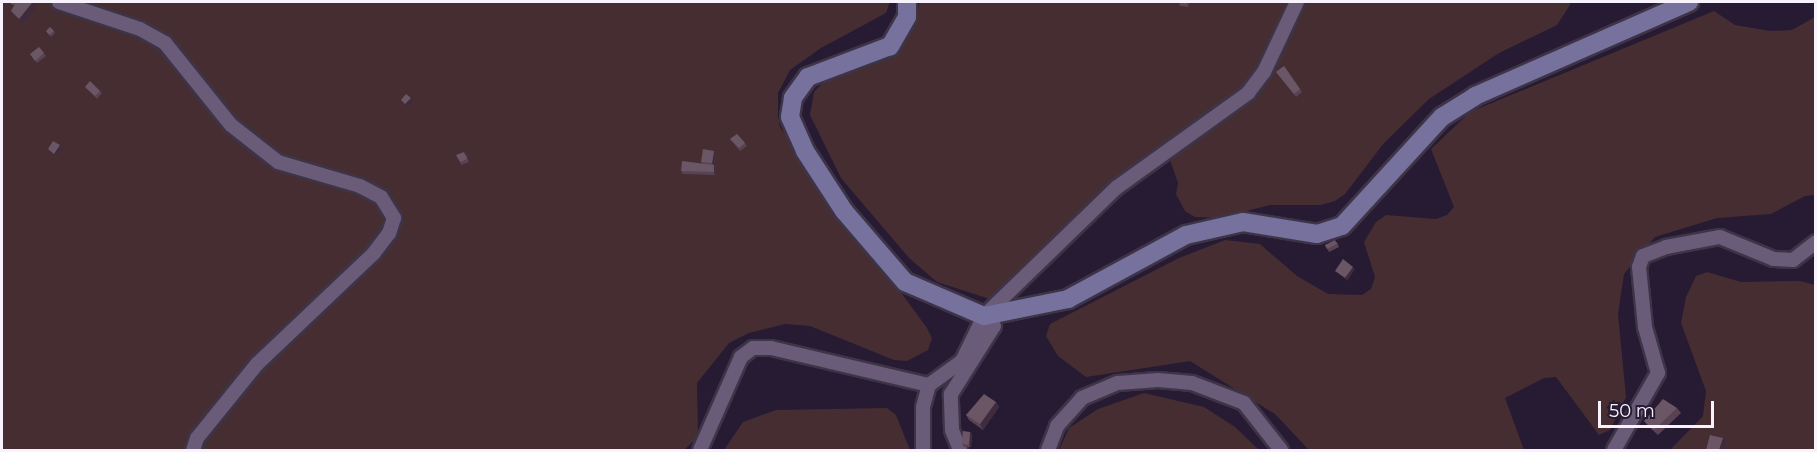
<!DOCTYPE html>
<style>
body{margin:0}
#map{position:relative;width:1817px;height:452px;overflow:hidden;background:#271a33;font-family:Montserrat,sans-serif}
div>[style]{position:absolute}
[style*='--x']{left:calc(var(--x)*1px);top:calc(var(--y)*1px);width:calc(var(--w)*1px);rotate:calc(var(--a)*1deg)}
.green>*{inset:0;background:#462d31}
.roads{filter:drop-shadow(2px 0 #3e3447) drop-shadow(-2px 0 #3e3447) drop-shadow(0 2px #3e3447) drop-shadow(0 -2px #3e3447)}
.street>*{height:14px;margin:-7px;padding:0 7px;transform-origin:7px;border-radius:7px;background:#6a5b79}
.secondary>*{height:18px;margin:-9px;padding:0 9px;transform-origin:9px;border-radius:9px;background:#77719d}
.wall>*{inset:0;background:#594353}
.shaded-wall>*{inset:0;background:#3e2b3e}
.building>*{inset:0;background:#6a5665}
span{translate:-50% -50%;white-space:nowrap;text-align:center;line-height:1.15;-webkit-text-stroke:5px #271a33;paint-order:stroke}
.frame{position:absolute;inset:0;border:3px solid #f7f2fc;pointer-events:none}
.scale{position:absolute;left:1598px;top:401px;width:116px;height:27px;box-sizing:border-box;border:3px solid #f7f2fc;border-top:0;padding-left:8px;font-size:18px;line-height:21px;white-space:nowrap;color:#f7f2fc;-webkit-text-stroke:4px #271a33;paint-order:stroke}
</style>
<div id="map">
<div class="green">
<i style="clip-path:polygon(2px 2px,890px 2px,886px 13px,821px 48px,790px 70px,778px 93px,778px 116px,780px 127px,927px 328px,932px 338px,928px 350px,907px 361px,894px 360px,810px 326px,785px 324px,749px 333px,729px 343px,697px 383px,698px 437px,684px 450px,2px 450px)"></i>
<i style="clip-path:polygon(919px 2px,1570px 2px,1570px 5px,1557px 25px,1499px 53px,1429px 99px,1384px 143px,1345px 194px,1335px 201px,1321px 205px,1270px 205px,1219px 218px,1195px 217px,1185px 211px,1176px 194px,1178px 183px,1170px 160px,1156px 159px,996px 301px,937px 282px,909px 258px,841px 178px,810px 115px,814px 92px,831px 74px,905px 41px,917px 20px)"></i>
<i style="clip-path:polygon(1714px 11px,1735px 25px,1770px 31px,1792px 30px,1815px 17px,1815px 195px,1805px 196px,1771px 214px,1717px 218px,1655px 237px,1624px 274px,1618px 314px,1626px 397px,1610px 430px,1599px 435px,1556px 377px,1544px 378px,1505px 398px,1524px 450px,1309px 450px,1275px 414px,1190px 361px,1086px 377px,1058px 356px,1046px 336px,1050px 324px,1179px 258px,1225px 240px,1260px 244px,1297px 276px,1328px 294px,1362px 295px,1371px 289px,1375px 277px,1364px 242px,1376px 222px,1386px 215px,1436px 219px,1447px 215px,1454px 207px,1431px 149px,1470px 112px)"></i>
<i style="clip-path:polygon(1707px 272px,1741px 282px,1800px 281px,1815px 285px,1815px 450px,1670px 450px,1703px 416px,1706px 391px,1681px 323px,1686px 297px,1696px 276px)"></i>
<i style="clip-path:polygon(1144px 393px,1204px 407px,1235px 427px,1259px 450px,1059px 450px,1069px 428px,1098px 409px)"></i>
<i style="clip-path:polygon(887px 408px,896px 415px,910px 450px,724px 450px,743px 422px,776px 410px)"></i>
</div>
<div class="roads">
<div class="street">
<i style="--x:59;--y:2;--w:85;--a:18.4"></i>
<i style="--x:140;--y:29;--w:29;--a:29"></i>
<i style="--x:165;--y:43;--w:105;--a:51.2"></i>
<i style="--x:231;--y:125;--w:60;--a:38.2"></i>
<i style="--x:278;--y:162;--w:85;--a:16.3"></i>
<i style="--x:360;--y:186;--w:24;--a:28"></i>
<i style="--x:381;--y:197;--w:25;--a:58"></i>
<i style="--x:394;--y:218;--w:16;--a:108"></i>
<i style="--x:389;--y:233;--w:26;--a:127"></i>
<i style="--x:373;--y:254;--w:160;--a:136.5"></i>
<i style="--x:257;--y:364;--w:95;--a:129"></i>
<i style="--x:197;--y:438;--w:13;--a:108"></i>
<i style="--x:700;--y:450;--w:102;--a:-66.2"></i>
<i style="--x:741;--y:357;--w:15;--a:-37"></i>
<i style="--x:753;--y:348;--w:18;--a:0"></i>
<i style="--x:771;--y:348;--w:162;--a:13.2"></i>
<i style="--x:923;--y:450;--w:43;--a:-90"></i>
<i style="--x:923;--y:407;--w:23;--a:-75"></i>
<i style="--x:929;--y:385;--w:41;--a:-36"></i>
<i style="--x:962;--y:361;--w:50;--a:-63.9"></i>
<i style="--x:984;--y:316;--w:184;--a:-44.1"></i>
<i style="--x:1116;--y:188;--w:163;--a:-35.7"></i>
<i style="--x:1248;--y:93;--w:26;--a:-53"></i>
<i style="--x:1264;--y:72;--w:77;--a:-64.8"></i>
<i style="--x:960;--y:450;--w:22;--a:-112"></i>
<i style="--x:952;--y:430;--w:36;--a:-92"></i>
<i style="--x:951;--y:394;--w:80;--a:-57.7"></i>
<i style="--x:994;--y:326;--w:14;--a:-135"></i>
<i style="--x:1048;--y:450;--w:26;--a:-69"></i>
<i style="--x:1057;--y:426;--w:38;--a:-48"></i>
<i style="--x:1082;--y:398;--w:39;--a:-23"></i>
<i style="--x:1118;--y:383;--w:40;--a:-4.3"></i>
<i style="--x:1158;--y:380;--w:34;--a:5"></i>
<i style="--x:1192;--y:383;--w:56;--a:21"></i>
<i style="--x:1244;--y:403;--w:60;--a:51.8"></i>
<i style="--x:1614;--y:450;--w:89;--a:-60.3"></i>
<i style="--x:1658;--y:373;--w:48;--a:-105.8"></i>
<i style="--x:1645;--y:327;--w:60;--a:-95.7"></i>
<i style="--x:1639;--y:267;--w:12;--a:-70"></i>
<i style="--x:1643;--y:256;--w:25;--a:-21"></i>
<i style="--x:1666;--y:247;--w:55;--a:-10.5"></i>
<i style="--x:1720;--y:237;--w:58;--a:22.2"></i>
<i style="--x:1774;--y:259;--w:19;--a:3"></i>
<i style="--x:1793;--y:260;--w:29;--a:-38"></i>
</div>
<div class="secondary">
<i style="--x:907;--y:2;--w:15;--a:90"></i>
<i style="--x:907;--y:17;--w:34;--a:120"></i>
<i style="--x:890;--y:46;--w:88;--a:159.3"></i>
<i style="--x:808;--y:77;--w:26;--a:126"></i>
<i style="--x:793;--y:98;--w:19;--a:99"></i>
<i style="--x:790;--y:117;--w:37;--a:66"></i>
<i style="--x:805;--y:151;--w:72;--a:57"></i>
<i style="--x:844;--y:211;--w:94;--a:49.3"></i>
<i style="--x:905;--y:282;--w:86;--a:23.3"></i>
<i style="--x:984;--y:316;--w:86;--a:-11.4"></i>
<i style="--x:1068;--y:299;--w:134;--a:-28.5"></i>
<i style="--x:1186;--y:235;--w:58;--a:-12.8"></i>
<i style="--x:1243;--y:222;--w:75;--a:9.2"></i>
<i style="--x:1317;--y:234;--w:26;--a:-18"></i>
<i style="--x:1342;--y:226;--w:148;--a:-47.5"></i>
<i style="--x:1442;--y:117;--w:39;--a:-32"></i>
<i style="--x:1475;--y:96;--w:234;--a:-23.7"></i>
</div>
</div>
<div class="wall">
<i style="clip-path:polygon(1179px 2px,1189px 2px,1188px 7px,1180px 6px,1179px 3px)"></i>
<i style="clip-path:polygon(46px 31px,54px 31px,55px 33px,51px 37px)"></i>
<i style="clip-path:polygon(39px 47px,46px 56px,37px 63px,30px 54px)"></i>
<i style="clip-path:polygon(1284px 66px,1302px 92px,1296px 97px,1276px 72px)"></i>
<i style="clip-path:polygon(85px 87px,100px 91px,102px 93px,97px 99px)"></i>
<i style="clip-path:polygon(737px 134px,747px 146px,740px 151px,730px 139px)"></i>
<i style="clip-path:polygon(714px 151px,715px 153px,714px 165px,716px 168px,715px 175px,683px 174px,681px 171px,703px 164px,701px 162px)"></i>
<i style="clip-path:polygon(466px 154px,469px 162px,461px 165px,460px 162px)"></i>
<i style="clip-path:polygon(1337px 242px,1339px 247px,1329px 252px,1325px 245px)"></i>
<i style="clip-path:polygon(996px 402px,999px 407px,983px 430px,969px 420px,966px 415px)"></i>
<i style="clip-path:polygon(1677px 408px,1681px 413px,1658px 435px,1648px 426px,1644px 421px)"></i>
<i style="clip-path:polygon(970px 432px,972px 434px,971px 447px,964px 447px,962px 444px)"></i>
</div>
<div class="shaded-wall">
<i style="clip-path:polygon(31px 2px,36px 8px,22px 24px,19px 19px)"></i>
<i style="clip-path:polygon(411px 98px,413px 101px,407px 107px,405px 104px)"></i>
<i style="clip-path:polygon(60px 145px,61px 148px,56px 156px,54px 154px)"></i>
<i style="clip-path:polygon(714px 151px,715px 153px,714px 166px,712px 163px)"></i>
<i style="clip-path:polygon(714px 165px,716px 168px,715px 175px,714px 172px)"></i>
<i style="clip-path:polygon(1353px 267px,1355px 269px,1347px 281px,1345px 278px)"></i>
<i style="clip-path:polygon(996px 402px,999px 407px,983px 430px,980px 424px)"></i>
<i style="clip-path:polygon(970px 432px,972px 434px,971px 447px,969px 445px)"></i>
<i style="clip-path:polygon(1723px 438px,1726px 443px,1724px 450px,1719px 450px)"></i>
</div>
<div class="building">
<i style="clip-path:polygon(11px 2px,16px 2px,14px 5px,10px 3px)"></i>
<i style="clip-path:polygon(16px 2px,31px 2px,32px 3px,19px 19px,11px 11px)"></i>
<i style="clip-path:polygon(1179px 2px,1186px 2px,1186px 4px,1179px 3px)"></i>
<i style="clip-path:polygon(50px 27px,54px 31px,49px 35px,46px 31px)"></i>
<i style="clip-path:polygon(39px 47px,44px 53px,35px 61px,30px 54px)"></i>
<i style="clip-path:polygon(1284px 66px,1300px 89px,1294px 94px,1276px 72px)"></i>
<i style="clip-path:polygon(90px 81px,100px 91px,95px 96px,85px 87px)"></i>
<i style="clip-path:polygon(406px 94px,411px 98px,405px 104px,401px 100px)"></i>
<i style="clip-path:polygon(737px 134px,745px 143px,739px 148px,730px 139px)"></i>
<i style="clip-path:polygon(53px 141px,60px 145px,54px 154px,48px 149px)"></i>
<i style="clip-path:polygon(703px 149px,714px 151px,712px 163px,701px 162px)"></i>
<i style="clip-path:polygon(464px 152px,467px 159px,460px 162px,456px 155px)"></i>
<i style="clip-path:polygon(682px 161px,714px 165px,714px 172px,681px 171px)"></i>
<i style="clip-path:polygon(1335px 240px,1337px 244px,1327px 249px,1325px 245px)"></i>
<i style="clip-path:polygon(1343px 259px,1353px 267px,1345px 278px,1335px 271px)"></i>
<i style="clip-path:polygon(984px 394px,996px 402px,980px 424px,966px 415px)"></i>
<i style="clip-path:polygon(1663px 399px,1677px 408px,1654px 430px,1644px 421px)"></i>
<i style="clip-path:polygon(963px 431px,970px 432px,969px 445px,962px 444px)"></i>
<i style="clip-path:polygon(1710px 435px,1723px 438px,1719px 450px,1706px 450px)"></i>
</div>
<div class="frame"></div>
<div class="scale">50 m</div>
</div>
